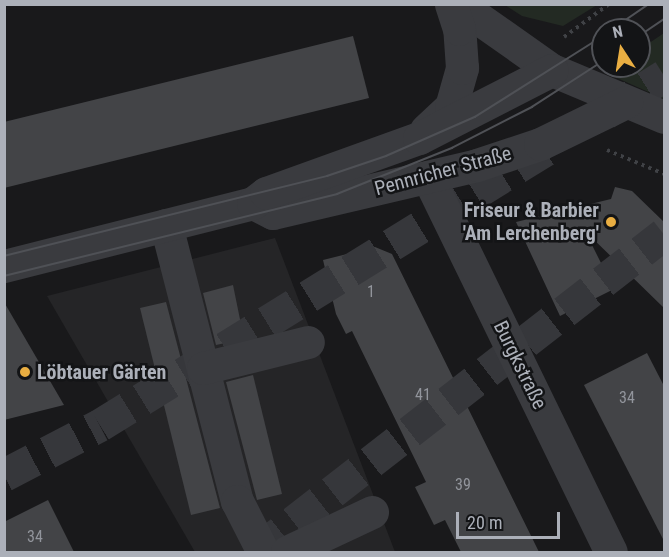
<!DOCTYPE html>
<meta charset="utf-8">
<style>
body{margin:0}
#map{position:relative;width:669px;height:557px;overflow:hidden;background:#19191b;font-family:"Roboto Condensed",sans-serif}
div>[style]{position:absolute}
[style*='--x']{left:calc(var(--x)*1px);top:calc(var(--y)*1px);width:calc(var(--w)*1px);rotate:calc(var(--a)*1deg)}
.built>*{inset:0;background:#252527}
.green>*{inset:0;background:#232a23}
.building>*{inset:0;background:#434447}
.major-tunnel>*{height:33px;margin-top:-16.5px;transform-origin:0;background:repeating-linear-gradient(90deg,#36373b 0 33px,transparent 0 49px)}
.path>*{height:4px;margin-top:-2px;transform-origin:0;background:repeating-linear-gradient(90deg,#404246 0 3px,transparent 0 7.5px)}
.minor>*{height:33px;margin:-16.5px;padding:0 16.5px;transform-origin:16.5px;border-radius:16.5px;background:#3a3b3f}
.tram>*{height:1.5px;margin:-0.75px;padding:0 0.75px;transform-origin:0.75px;border-radius:0.75px;background:#4f5156}
.dots>*{width:16px;height:16px;translate:-50% -50%;box-sizing:border-box;border:3px solid #131416;border-radius:50%}
span{translate:-50% -50%;white-space:nowrap;text-align:center;line-height:1.15;-webkit-text-stroke:5px #131416;paint-order:stroke}
.number-label{font-size:16px;color:#92959c}
.number-label span{-webkit-text-stroke-width:0}
.street-label{font-size:20px;color:#acb0b9}
.poi-label{font-size:20px;color:#acb0b9;font-weight:700}
.right{translate:-100% -50%;text-align:right}
.left{translate:0 -50%;text-align:left}
.frame{position:absolute;inset:0;border:6px solid #acb0b9;pointer-events:none}
.north{position:absolute;left:591px;top:18px;width:60px;height:60px;box-sizing:border-box;background:#131416;border:2px solid #505257;border-radius:50%;rotate:348deg;font-size:16px;font-weight:700;line-height:24px;text-align:center;color:#acb0b9}
.north::after{content:'';display:block;margin:auto;width:21px;height:27px;background:#e9ae42;clip-path:polygon(50% 0,100% 100%,50% 72%,0 100%)}
.scale{position:absolute;left:456px;top:512px;width:104px;height:27px;box-sizing:border-box;border:3px solid #acb0b9;border-top:0;padding-left:8px;font-size:18px;line-height:21px;white-space:nowrap;color:#acb0b9;-webkit-text-stroke:4px #131416;paint-order:stroke}
</style>
<div id="map">
<div class="built">
<i style="clip-path:polygon(275px 238px,395px 552px,195px 552px,47px 296px)"></i>
</div>
<div class="green">
<i style="clip-path:polygon(505px 5px,597px 5px,563px 26px,522px 16px)"></i>
<i style="clip-path:polygon(664px 33px,664px 99px,606px 73px,616px 66px,639px 66px,639px 50px)"></i>
</div>
<div class="building">
<i style="clip-path:polygon(353px 36px,369px 98px,4px 188px,4px 122px)"></i>
<i style="clip-path:polygon(615px 187px,632px 191px,664px 222px,664px 308px,585px 231px,614px 289px,560px 316px,516px 222px,611px 199px)"></i>
<i style="clip-path:polygon(375px 247px,392px 254px,539px 552px,461px 552px,445px 520px,434px 525px,415px 487px,426px 482px,352px 331px,346px 334px,336px 314px,323px 260px)"></i>
<i style="clip-path:polygon(233px 285px,244px 339px,216px 345px,203px 293px)"></i>
<i style="clip-path:polygon(4px 302px,64px 405px,4px 420px)"></i>
<i style="clip-path:polygon(166px 302px,220px 508px,191px 515px,140px 308px)"></i>
<i style="clip-path:polygon(647px 353px,664px 386px,664px 541px,584px 385px)"></i>
<i style="clip-path:polygon(253px 375px,282px 494px,257px 500px,226px 382px)"></i>
<i style="clip-path:polygon(48px 500px,74px 552px,4px 552px,4px 522px)"></i>
</div>
<div class="major-tunnel">
<i style="--x:605;--y:113;--w:70;--a:-32.1"></i>
<i style="--x:4;--y:475;--w:108;--a:-27.5"></i>
<i style="--x:100;--y:425;--w:527;--a:-31.73"></i>
<i style="--x:255;--y:552;--w:518;--a:-37.87"></i>
</div>
<div class="path">
<i style="--x:564;--y:37;--w:56;--a:-36.3"></i>
<i style="--x:607;--y:150;--w:62;--a:22.8"></i>
</div>
<div class="minor">
<i style="--x:458;--y:4;--w:115;--a:35.1"></i>
<i style="--x:552;--y:70;--w:121;--a:22.8"></i>
<i style="--x:426;--y:130;--w:34;--a:-43"></i>
<i style="--x:451;--y:107;--w:41;--a:-74.2"></i>
<i style="--x:462;--y:68;--w:39;--a:-94"></i>
<i style="--x:459;--y:29;--w:26;--a:-108"></i>
<i style="--x:428;--y:177;--w:417;--a:64"></i>
<i style="--x:253;--y:203;--w:22;--a:27"></i>
<i style="--x:273;--y:213;--w:210;--a:-13.2"></i>
<i style="--x:477;--y:165;--w:66;--a:-18.4"></i>
<i style="--x:540;--y:144;--w:96;--a:-26"></i>
<i style="--x:166;--y:225;--w:285;--a:75.6"></i>
<i style="--x:237;--y:501;--w:57;--a:63"></i>
<i style="--x:4;--y:266;--w:257;--a:-14.2"></i>
<i style="--x:253;--y:203;--w:16;--a:-38"></i>
<i style="--x:266;--y:193;--w:163;--a:-19.8"></i>
<i style="--x:419;--y:138;--w:149;--a:-27.1"></i>
<i style="--x:203;--y:368;--w:108;--a:-13.9"></i>
<i style="--x:287;--y:552;--w:94;--a:-25.2"></i>
</div>
<div class="tram">
<i style="--x:611;--y:30;--w:46;--a:-34.4"></i>
<i style="--x:639;--y:36;--w:30;--a:-34"></i>
<i style="--x:4;--y:256;--w:333;--a:-13.9"></i>
<i style="--x:327;--y:176;--w:62;--a:-18.7"></i>
<i style="--x:386;--y:156;--w:97;--a:-23.7"></i>
<i style="--x:475;--y:117;--w:151;--a:-32.3"></i>
<i style="--x:4;--y:276;--w:343;--a:-13.8"></i>
<i style="--x:337;--y:194;--w:124;--a:-21.8"></i>
<i style="--x:452;--y:148;--w:90;--a:-27.1"></i>
<i style="--x:532;--y:107;--w:85;--a:-32.9"></i>
</div>
<div class="dots">
<i style="left:611px;top:222px;background:#e9ae42"></i>
<i style="left:25px;top:372px;background:#e9ae42"></i>
</div>
<div class="number-label">
<span style="left:371px;top:292px">1</span>
<span style="left:423px;top:395px">41</span>
<span style="left:627px;top:398px">34</span>
<span style="left:463px;top:485px">39</span>
<span style="left:35px;top:537px">34</span>
</div>
<div class="street-label">
<span style="left:443px;top:171px;rotate:-15deg">Pennricher Straße</span>
<span style="left:520px;top:365px;rotate:64deg">Burgkstraße</span>
</div>
<div class="poi-label">
<span class="right" style="left:599px;top:222px">Friseur &amp; Barbier<br>'Am Lerchenberg'</span>
<span class="left" style="left:37px;top:372px">Löbtauer Gärten</span>
</div>
<div class="frame"></div>
<div class="north">N</div>
<div class="scale">20 m</div>
</div>
